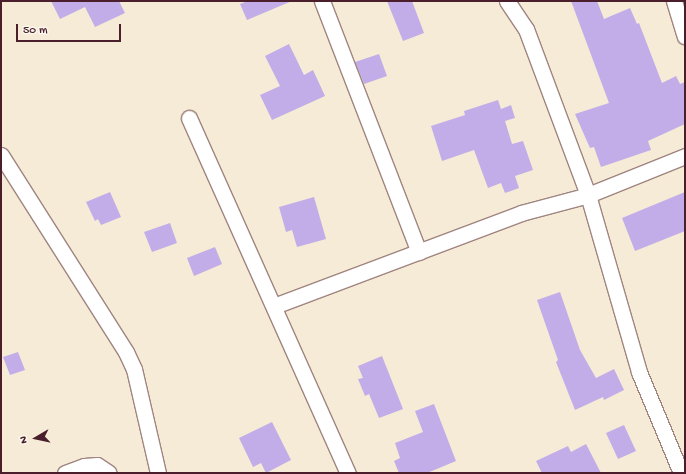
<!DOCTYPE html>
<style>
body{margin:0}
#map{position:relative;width:686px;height:474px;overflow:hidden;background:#f5ebd6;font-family:"Gochi Hand",sans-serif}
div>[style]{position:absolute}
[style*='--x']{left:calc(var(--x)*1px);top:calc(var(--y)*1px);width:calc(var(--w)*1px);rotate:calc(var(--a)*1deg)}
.building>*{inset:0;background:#c2ade9}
.roads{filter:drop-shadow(1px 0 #a08580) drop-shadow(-1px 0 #a08580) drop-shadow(0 1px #a08580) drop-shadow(0 -1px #a08580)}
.street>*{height:15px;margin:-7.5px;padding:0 7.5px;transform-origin:7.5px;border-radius:7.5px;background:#fff}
span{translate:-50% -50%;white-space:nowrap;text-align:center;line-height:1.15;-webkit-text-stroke:3px #fbf7ec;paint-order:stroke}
.frame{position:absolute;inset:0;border:2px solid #4a1f2b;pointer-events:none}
.north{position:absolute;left:16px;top:418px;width:40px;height:40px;-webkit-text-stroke:3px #fbf7ec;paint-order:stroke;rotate:261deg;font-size:11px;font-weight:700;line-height:16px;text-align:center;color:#4a1f2b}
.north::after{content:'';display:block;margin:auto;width:14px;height:18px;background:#4a1f2b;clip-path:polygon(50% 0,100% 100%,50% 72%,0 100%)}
.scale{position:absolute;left:16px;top:24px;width:105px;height:18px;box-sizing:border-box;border:2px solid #4a1f2b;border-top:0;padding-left:5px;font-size:12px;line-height:14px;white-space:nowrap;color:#4a1f2b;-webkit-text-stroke:3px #fbf7ec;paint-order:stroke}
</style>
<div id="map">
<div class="building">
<i style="clip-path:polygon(51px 1px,119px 1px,125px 13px,95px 27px,85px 7px,60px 19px)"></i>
<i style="clip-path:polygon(248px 1px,292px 1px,247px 20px,240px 4px)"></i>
<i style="clip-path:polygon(387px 1px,412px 1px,424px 33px,403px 41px)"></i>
<i style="clip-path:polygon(571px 1px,597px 1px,604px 19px,630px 8px,637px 24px,639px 23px,662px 83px,676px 76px,680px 84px,685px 82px,685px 124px,648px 141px,651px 150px,601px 167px,594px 147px,590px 148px,575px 114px,609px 103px)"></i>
<i style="clip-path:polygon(289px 44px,304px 75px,313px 70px,325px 96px,272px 120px,260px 95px,280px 86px,265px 56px)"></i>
<i style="clip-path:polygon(379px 54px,387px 76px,364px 84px,355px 62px)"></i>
<i style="clip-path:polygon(498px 100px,501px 109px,511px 105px,515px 118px,505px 121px,512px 144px,523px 141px,533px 170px,515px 176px,519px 188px,505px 193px,501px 183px,488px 188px,474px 150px,442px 161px,431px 126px,465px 115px,464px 111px)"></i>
<i style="clip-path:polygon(110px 192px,121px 217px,101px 225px,98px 219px,95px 221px,86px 202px)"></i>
<i style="clip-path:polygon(685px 192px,685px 231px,635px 251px,622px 218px)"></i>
<i style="clip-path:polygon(314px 197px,326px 239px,297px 247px,292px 230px,286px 232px,279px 207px)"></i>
<i style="clip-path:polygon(170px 223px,177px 243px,152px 252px,144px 232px)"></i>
<i style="clip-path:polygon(215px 247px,222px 264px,194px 276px,187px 258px)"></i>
<i style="clip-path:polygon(560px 292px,580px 350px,596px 378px,614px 369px,624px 390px,604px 400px,603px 397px,575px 410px,556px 362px,558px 360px,537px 300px)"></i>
<i style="clip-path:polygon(18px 352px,25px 370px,10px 375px,3px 357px)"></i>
<i style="clip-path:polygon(382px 356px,403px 409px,379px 418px,369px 394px,365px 396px,358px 379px,363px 378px,358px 366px)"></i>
<i style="clip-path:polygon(434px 404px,456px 461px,427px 473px,399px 473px,394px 461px,400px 458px,395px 443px,423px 432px,415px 411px)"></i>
<i style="clip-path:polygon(272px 422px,291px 460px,266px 473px,261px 463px,253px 467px,239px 438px)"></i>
<i style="clip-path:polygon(624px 425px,636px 451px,618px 459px,606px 433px)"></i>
<i style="clip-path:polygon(586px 444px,601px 473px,542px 473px,536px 461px,568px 446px,571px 452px)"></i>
</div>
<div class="roads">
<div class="street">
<i style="--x:322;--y:1;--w:269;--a:68.9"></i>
<i style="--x:507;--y:1;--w:34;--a:56"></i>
<i style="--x:526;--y:29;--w:177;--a:69.5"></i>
<i style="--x:588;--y:195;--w:184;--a:73.9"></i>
<i style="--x:639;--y:372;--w:109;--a:67.4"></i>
<i style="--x:674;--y:1;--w:37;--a:73"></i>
<i style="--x:189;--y:118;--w:389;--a:65.9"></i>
<i style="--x:1;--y:155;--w:233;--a:57.6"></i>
<i style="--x:126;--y:352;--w:19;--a:65"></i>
<i style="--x:134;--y:369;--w:107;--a:77"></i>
<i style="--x:274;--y:306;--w:264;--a:-20.6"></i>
<i style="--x:521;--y:213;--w:69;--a:-15"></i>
<i style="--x:588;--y:195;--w:105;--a:-21.9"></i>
<i style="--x:65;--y:473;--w:20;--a:-20"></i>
<i style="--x:84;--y:466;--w:13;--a:-4"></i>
<i style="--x:97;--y:465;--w:14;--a:34"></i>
</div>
</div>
<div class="frame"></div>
<div class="north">N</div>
<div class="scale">50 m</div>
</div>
